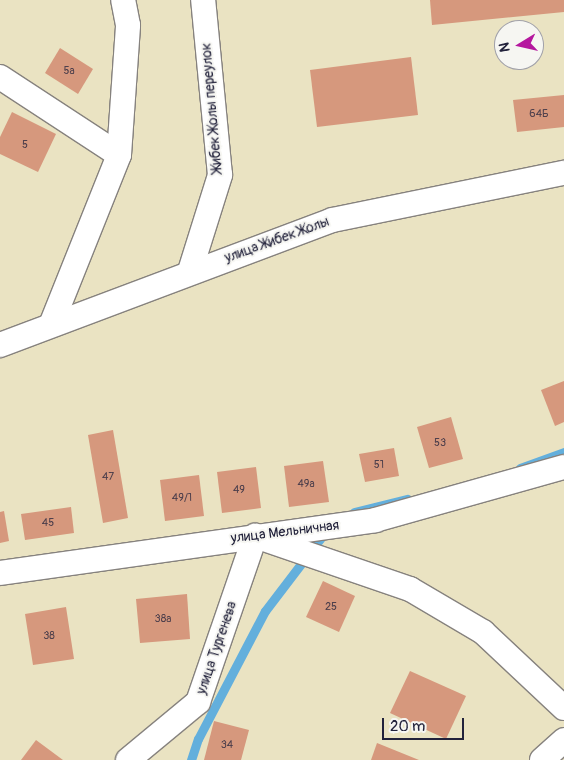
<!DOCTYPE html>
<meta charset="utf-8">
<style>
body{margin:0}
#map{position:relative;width:564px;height:760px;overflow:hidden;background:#eae3c2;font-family:Pangolin,sans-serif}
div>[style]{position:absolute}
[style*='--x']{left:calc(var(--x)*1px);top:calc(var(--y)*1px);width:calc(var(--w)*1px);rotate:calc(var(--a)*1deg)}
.stream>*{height:9px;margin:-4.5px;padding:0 4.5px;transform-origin:4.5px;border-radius:4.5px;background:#63afdc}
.building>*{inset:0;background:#d6987d}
.roads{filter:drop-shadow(1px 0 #86827e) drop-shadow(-1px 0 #86827e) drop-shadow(0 1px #86827e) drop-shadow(0 -1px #86827e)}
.minor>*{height:24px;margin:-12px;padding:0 12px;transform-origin:12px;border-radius:12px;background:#fff}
span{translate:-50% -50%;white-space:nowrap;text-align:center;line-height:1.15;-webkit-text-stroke:4px #f6f6f2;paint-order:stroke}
.number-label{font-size:11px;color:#4f404c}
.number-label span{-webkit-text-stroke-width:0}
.street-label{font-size:14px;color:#22223b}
.north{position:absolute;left:494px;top:20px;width:50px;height:50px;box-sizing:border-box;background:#f6f6f2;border:1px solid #a1a1a9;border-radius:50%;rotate:261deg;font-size:14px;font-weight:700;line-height:20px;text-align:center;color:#22223b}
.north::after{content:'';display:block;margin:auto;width:18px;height:22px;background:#b5179e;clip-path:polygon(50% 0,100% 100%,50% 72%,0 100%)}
.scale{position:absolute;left:382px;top:718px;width:82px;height:22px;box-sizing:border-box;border:2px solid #22223b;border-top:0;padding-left:6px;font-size:15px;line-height:18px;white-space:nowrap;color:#22223b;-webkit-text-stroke:4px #f6f6f2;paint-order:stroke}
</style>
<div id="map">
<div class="stream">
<i style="--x:520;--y:468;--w:47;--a:-20"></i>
<i style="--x:354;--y:512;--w:55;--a:-13.8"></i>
<i style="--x:191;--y:760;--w:22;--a:-72"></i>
<i style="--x:198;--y:739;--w:144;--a:-62.4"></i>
<i style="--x:265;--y:611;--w:101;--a:-52.7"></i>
</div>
<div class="building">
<i style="clip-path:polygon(430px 0,564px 0,564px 12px,432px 25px)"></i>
<i style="clip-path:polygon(60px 48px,93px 69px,78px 94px,45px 73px)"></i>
<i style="clip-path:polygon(411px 57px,418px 115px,317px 127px,310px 70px)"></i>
<i style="clip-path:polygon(564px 95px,564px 127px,517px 132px,513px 100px)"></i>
<i style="clip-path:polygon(12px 112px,56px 134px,38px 172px,0 154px,0 137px)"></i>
<i style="clip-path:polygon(564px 381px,564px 422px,555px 426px,541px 390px)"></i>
<i style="clip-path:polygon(451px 417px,463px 459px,429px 468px,417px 427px)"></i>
<i style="clip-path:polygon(113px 430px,128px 518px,103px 523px,88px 435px)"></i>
<i style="clip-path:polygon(394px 448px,399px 476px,365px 482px,359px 454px)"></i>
<i style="clip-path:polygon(323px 461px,329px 502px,289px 507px,284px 466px)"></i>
<i style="clip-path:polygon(256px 467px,261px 508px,222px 513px,217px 472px)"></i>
<i style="clip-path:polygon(199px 475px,204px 516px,165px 521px,160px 480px)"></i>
<i style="clip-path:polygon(71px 507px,74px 533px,25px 540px,21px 514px)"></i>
<i style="clip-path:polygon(4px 511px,9px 541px,0 543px,0 512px)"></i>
<i style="clip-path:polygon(323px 581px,355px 596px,339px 632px,306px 617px)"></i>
<i style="clip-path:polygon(187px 594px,190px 639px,140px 643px,136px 599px)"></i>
<i style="clip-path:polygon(66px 607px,74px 659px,33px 665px,25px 614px)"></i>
<i style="clip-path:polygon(410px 671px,466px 696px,446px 739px,390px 713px)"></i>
<i style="clip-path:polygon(214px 721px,249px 730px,241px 760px,204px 760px)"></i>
<i style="clip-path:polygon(36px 740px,63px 760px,21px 760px)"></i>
<i style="clip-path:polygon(377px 743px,419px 760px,371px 760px)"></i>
</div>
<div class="roads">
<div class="minor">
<i style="--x:0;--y:77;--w:142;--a:33.2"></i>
<i style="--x:190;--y:271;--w:101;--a:-72.6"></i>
<i style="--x:220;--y:175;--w:176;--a:-95.5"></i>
<i style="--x:51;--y:325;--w:183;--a:-68.2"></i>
<i style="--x:119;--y:155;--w:130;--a:-86"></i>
<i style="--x:128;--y:25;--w:25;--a:-101"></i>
<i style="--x:0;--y:345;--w:355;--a:-20.6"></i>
<i style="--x:332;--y:220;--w:237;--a:-11.5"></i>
<i style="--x:0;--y:573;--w:379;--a:-8"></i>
<i style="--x:375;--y:520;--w:196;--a:-15.7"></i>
<i style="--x:128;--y:760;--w:91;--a:-39.6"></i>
<i style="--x:198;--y:702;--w:176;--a:-71"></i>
<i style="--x:255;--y:536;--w:164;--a:18.9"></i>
<i style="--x:410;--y:589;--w:85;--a:30.5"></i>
<i style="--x:483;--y:632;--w:111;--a:43.2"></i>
<i style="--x:542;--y:760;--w:30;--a:-42"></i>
</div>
</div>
<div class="number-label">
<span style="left:69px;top:71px">5а</span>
<span style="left:539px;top:114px">64Б</span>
<span style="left:25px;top:145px">5</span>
<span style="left:440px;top:443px">53</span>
<span style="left:379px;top:465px">51</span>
<span style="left:108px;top:477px">47</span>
<span style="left:306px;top:484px">49а</span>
<span style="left:239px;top:490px">49</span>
<span style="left:182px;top:498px">49/1</span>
<span style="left:48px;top:523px">45</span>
<span style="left:331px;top:607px">25</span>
<span style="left:163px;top:619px">38а</span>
<span style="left:49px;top:636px">38</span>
<span style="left:227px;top:745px">34</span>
</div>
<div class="street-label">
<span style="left:212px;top:108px;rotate:-95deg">Жибек Жолы переулок</span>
<span style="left:277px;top:240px;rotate:-20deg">улица Жибек Жолы</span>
<span style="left:285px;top:532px;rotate:-7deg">улица Мельничная</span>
<span style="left:217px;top:648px;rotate:-71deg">улица Тургенева</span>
</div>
<div class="north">N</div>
<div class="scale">20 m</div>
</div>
